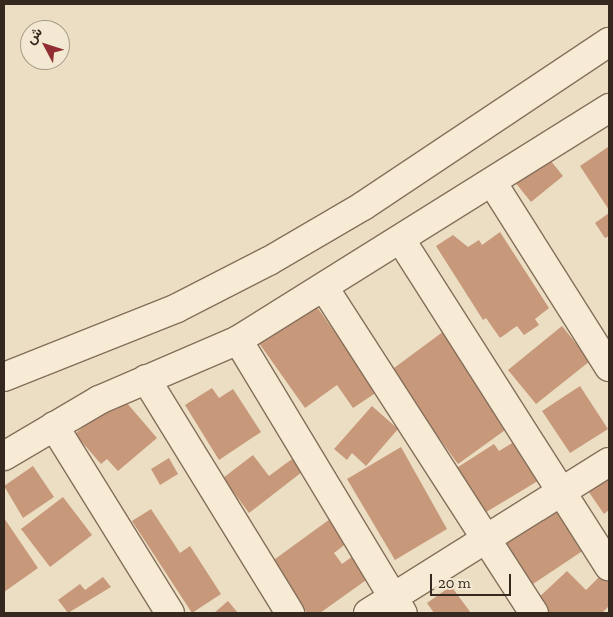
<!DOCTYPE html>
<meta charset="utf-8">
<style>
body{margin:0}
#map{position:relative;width:613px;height:617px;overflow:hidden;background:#ebdec3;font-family:"Zilla Slab",Vazirmatn,serif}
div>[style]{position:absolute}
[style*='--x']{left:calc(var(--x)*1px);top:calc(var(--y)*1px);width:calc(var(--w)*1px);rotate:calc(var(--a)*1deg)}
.building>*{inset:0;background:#c8987b}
.roads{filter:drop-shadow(1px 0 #856f5b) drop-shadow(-1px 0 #856f5b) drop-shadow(0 1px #856f5b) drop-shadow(0 -1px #856f5b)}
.street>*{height:28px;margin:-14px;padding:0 14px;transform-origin:14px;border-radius:14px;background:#f7ebd6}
.secondary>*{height:28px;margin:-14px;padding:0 14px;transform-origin:14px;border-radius:14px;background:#f7ebd6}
span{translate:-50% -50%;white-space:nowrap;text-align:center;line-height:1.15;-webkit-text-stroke:5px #f3e8d2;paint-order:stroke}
.frame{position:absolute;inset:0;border:5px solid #35281e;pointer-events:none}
.north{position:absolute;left:20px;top:20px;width:50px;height:50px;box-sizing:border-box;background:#f3e8d2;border:1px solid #a79b8a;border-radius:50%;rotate:310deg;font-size:14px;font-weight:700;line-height:20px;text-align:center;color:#35281e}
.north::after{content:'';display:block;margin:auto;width:18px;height:22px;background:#902e33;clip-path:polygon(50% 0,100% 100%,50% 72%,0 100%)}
.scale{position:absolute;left:430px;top:574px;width:81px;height:22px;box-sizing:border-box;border:2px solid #35281e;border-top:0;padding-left:6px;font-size:15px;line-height:18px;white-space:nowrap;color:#35281e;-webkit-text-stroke:4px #f3e8d2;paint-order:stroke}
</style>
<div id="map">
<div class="building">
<i style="clip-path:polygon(534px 140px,563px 176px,531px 202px,502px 166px)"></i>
<i style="clip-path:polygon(608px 147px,609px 150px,609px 210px,580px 166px)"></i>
<i style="clip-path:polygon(609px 213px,609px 236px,605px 238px,595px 223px)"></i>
<i style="clip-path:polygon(500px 232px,549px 308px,535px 319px,539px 325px,524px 335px,517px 326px,500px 338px,486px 318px,483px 320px,436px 246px,453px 235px,468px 247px,479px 240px,482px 245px)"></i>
<i style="clip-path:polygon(305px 290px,377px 392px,353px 408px,337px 385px,305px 408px,249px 329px)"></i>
<i style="clip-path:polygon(562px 326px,590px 361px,536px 404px,508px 370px)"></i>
<i style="clip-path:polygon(444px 331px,512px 425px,458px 464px,390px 371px)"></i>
<i style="clip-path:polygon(580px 386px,608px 429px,570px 453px,542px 411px)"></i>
<i style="clip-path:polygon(212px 388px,219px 398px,233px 389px,261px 432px,219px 460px,185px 405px)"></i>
<i style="clip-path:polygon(120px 395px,157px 438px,118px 471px,107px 459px,101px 464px,75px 434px)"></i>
<i style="clip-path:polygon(372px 406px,398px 429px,366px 466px,352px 453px,347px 460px,334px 449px)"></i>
<i style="clip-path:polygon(517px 440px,541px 479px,483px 514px,455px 469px,494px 444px,499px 451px)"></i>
<i style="clip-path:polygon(401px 447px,447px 529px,395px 560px,347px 479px)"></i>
<i style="clip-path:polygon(253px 455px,269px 476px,292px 459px,302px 472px,249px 513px,223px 478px)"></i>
<i style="clip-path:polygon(169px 458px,178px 474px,160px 485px,151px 469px)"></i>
<i style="clip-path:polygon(33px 466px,54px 497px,23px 518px,4px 486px)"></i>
<i style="clip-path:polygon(609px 467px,609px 510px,604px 514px,584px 485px)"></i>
<i style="clip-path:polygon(63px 497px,92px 535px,50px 567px,21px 529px)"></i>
<i style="clip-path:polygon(554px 497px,587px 548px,533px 584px,499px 534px)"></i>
<i style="clip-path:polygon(151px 509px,180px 553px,190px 546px,221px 594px,192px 613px,132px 521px)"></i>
<i style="clip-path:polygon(4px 518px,38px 568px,4px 592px)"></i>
<i style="clip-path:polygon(330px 519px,347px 543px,334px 553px,342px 564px,353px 556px,369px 578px,320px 613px,307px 613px,271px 562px)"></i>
<i style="clip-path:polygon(567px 571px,586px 590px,601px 575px,609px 583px,609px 606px,602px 613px,546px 613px,535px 601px)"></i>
<i style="clip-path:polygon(103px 577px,111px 587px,68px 613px,58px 600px,80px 584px,85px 590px)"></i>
<i style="clip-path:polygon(451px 586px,471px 613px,434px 613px,427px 603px)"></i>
<i style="clip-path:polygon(228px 601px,238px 613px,214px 613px)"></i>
</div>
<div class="roads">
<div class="street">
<i style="--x:492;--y:182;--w:219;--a:57.7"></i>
<i style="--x:401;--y:240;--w:387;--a:57.5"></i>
<i style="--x:325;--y:289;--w:386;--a:57.2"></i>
<i style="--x:238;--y:340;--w:319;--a:58.9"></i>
<i style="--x:146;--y:379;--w:275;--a:58.4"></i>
<i style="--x:54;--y:426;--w:220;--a:58.2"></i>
<i style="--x:4;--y:456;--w:110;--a:-30.5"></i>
<i style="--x:99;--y:400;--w:151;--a:-23.3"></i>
<i style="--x:238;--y:340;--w:438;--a:-32"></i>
<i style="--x:368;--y:613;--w:284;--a:-32.1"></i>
</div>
<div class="secondary">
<i style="--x:4;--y:377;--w:186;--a:-21.7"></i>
<i style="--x:177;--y:308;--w:103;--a:-27.1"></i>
<i style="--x:269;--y:261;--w:109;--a:-30.3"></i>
<i style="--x:363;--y:206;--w:296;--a:-33.7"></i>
</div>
</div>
<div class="frame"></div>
<div class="north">ش</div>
<div class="scale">20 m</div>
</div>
